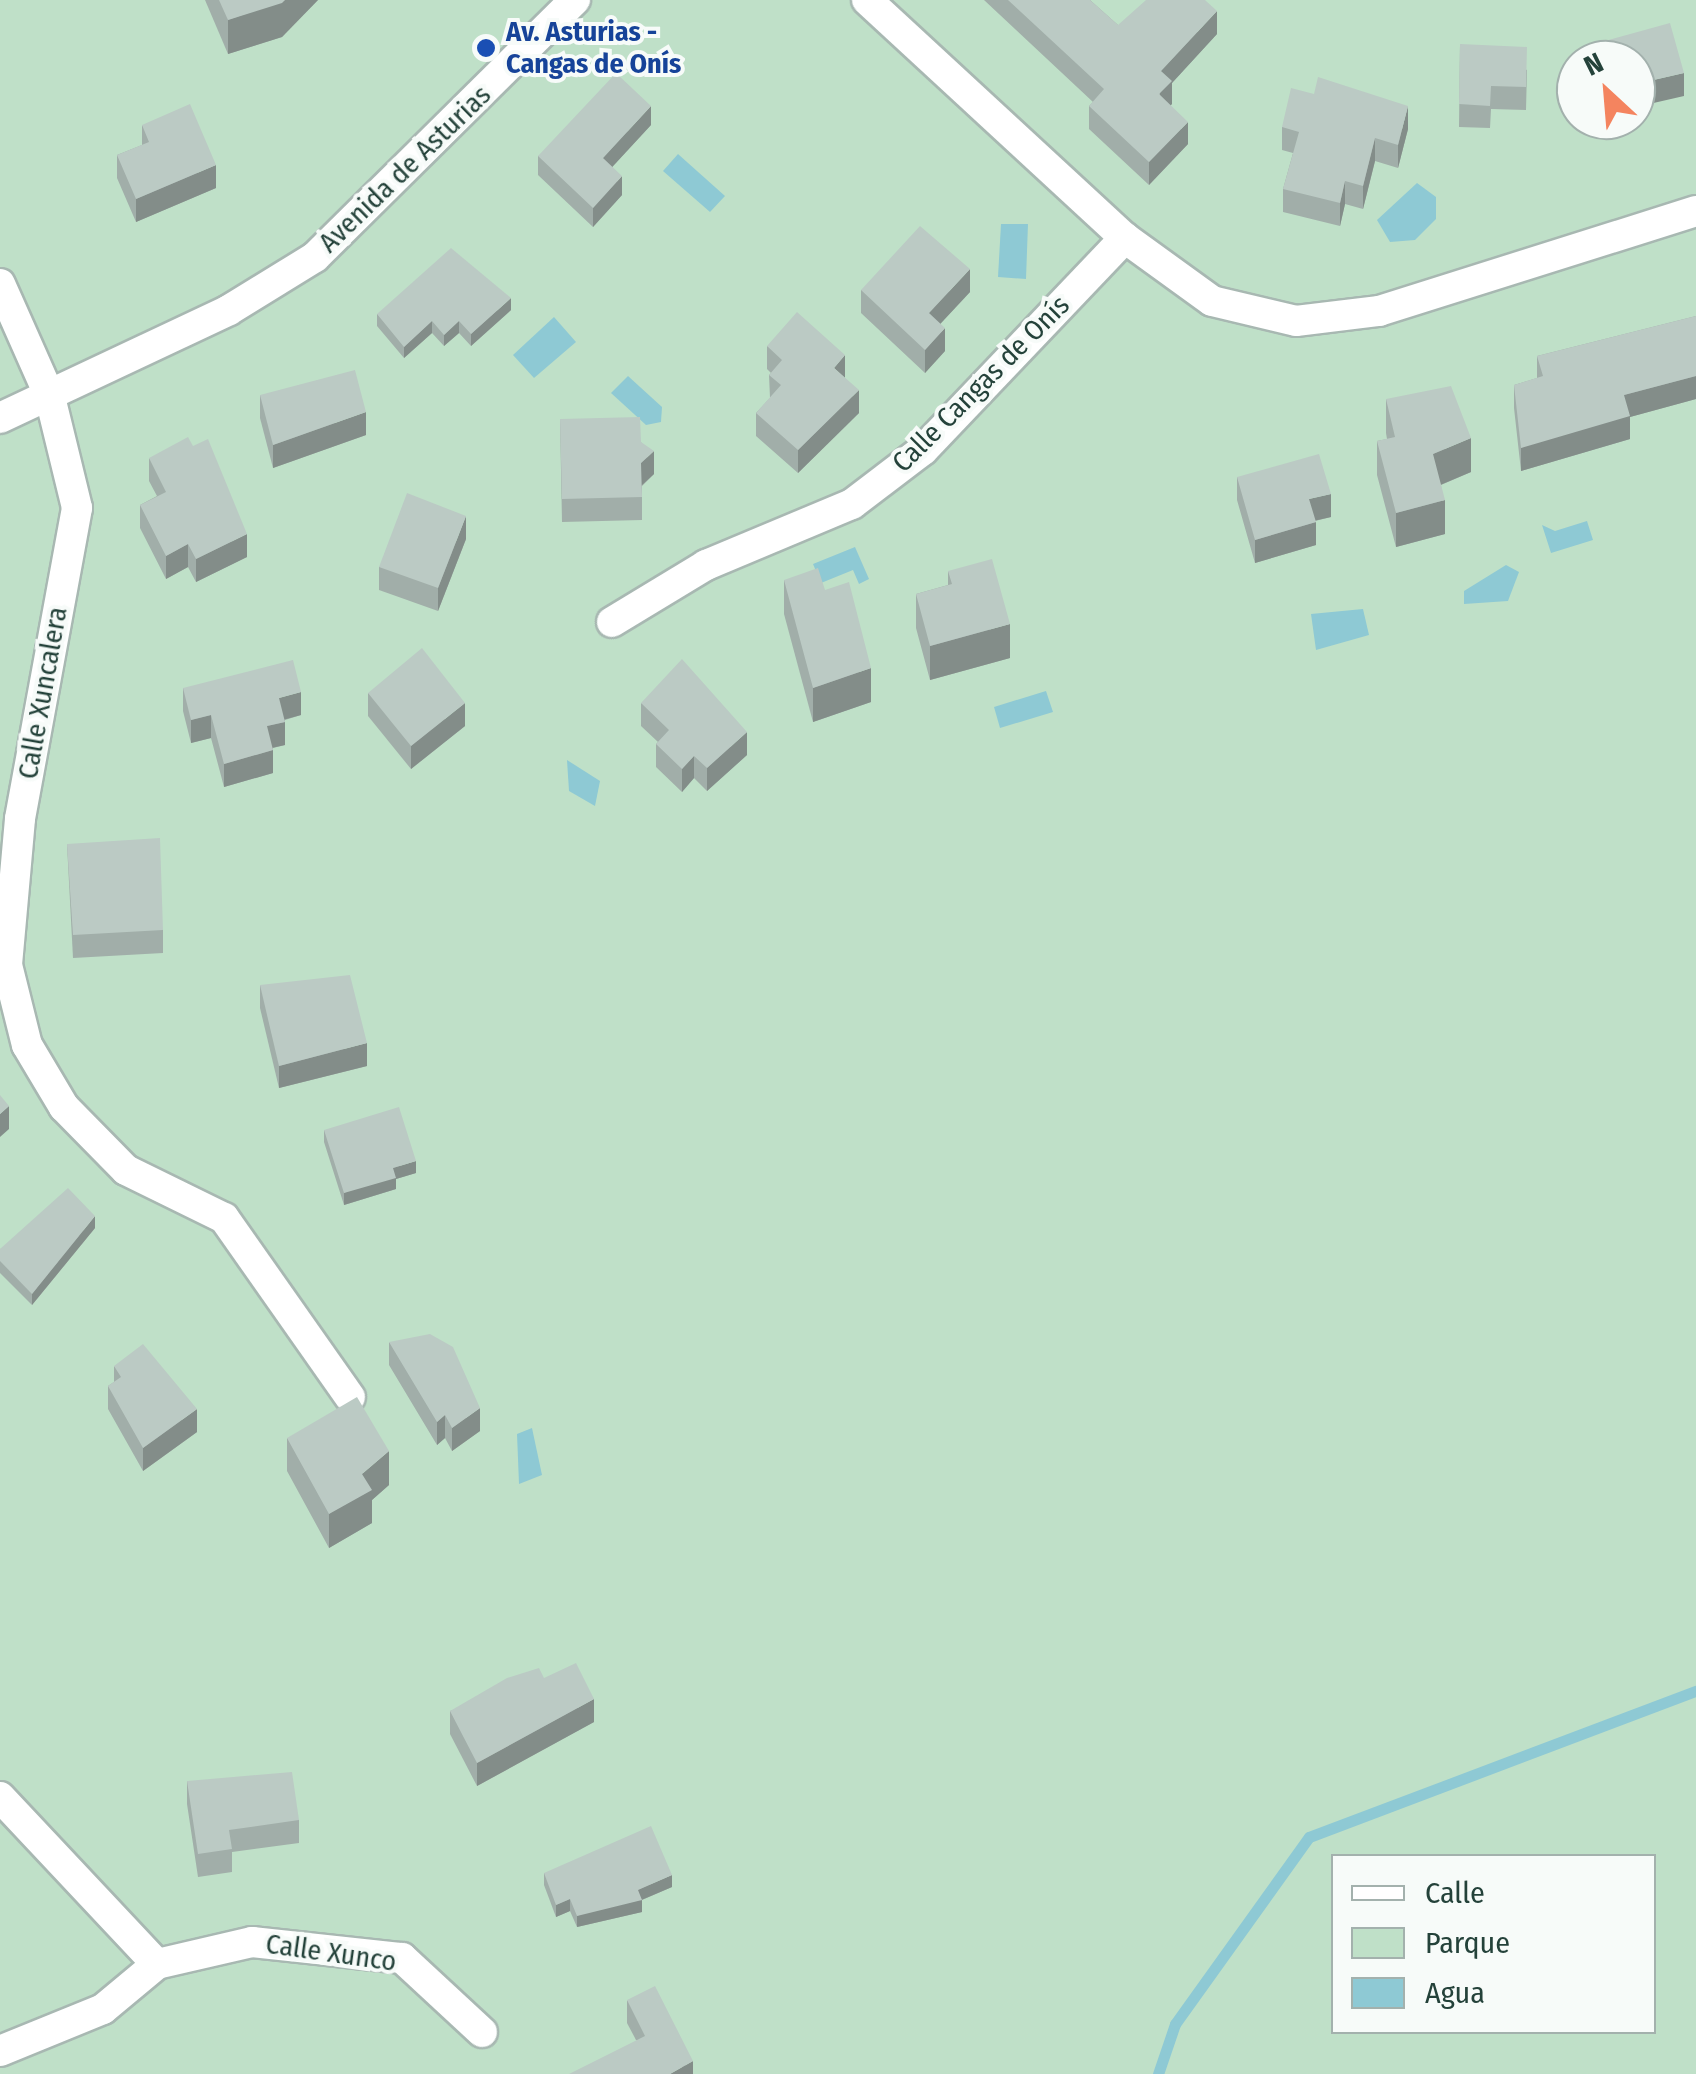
<!DOCTYPE html>
<meta charset="utf-8">
<style>
body{margin:0}
#map{position:relative;width:1696px;height:2074px;overflow:hidden;background:#e6efeb;font-family:"Fira Sans Condensed",sans-serif}
div>[style]{position:absolute}
[style*='--x']{left:calc(var(--x)*1px);top:calc(var(--y)*1px);width:calc(var(--w)*1px);rotate:calc(var(--a)*1deg)}
.green>*{inset:0;background:#bfe0c8}
.water>*{inset:0;background:#8ec9d4}
.stream>*{height:11px;margin:-5.5px;padding:0 5.5px;transform-origin:5.5px;border-radius:5.5px;background:#8ec9d4}
.roads{filter:drop-shadow(2px 0 #a8b8b2) drop-shadow(-2px 0 #a8b8b2) drop-shadow(0 2px #a8b8b2) drop-shadow(0 -2px #a8b8b2)}
.minor>*{height:30px;margin:-15px;padding:0 15px;transform-origin:15px;border-radius:15px;background:#fff}
.wall>*{inset:0;background:#a1aea9}
.shaded-wall>*{inset:0;background:#838d89}
.building>*{inset:0;background:#bbcac4}
.dots>*{width:28px;height:28px;translate:-50% -50%;box-sizing:border-box;border:5px solid #f7fbf9;border-radius:50%}
span{translate:-50% -50%;white-space:nowrap;text-align:center;line-height:1.15;-webkit-text-stroke:8px #f7fbf9;paint-order:stroke}
.transit-label{font-size:28px;color:#164399;font-weight:700}
.left{translate:0 -50%;text-align:left}
.street-label{font-size:28px;color:#24423a}
.legend{position:absolute;left:1331px;top:1854px;width:325px;height:180px;box-sizing:border-box;background:#f7fbf9;border:2px solid #a3b1ad;margin:0;padding:12px 18px;list-style:none;font-size:30px;color:#24423a}
.legend li{display:flex;align-items:center;gap:20px;height:50px}
.legend b{width:50px;border:2px solid #a3b1ad}
.north{position:absolute;left:1556px;top:40px;width:100px;height:100px;box-sizing:border-box;background:#f7fbf9;border:2px solid #a3b1ad;border-radius:50%;rotate:334deg;font-size:28px;font-weight:700;line-height:40px;text-align:center;color:#24423a}
.north::after{content:'';display:block;margin:auto;width:35px;height:45px;background:#f4845f;clip-path:polygon(50% 0,100% 100%,50% 72%,0 100%)}
</style>
<div id="map">
<div class="green">
<i style="clip-path:polygon(evenodd,0 0,1696px 0,1696px 2074px,0 2074px,0 0,1576px 60px,1636px 60px,1636px 120px,1576px 120px,1576px 60px,0 0,1334px 1856px,1654px 1856px,1654px 2032px,1334px 2032px,1334px 1856px)"></i>
</div>
<div class="water">
<i style="clip-path:polygon(678px 154px,725px 196px,710px 212px,663px 171px)"></i>
<i style="clip-path:polygon(1417px 183px,1436px 197px,1436px 219px,1415px 240px,1390px 242px,1377px 220px)"></i>
<i style="clip-path:polygon(1001px 224px,1028px 224px,1026px 279px,998px 277px)"></i>
<i style="clip-path:polygon(554px 317px,576px 342px,534px 378px,513px 355px)"></i>
<i style="clip-path:polygon(628px 376px,662px 407px,661px 422px,646px 425px,611px 393px)"></i>
<i style="clip-path:polygon(1587px 521px,1593px 540px,1551px 553px,1542px 525px,1555px 531px)"></i>
<i style="clip-path:polygon(855px 547px,869px 579px,859px 584px,853px 570px,821px 583px,813px 564px)"></i>
<i style="clip-path:polygon(1506px 565px,1519px 572px,1508px 601px,1464px 604px,1464px 591px)"></i>
<i style="clip-path:polygon(1363px 609px,1369px 635px,1316px 650px,1311px 614px)"></i>
<i style="clip-path:polygon(1046px 691px,1053px 712px,1000px 728px,994px 707px)"></i>
<i style="clip-path:polygon(567px 760px,600px 781px,595px 806px,569px 791px)"></i>
<i style="clip-path:polygon(532px 1428px,542px 1475px,519px 1484px,517px 1434px)"></i>
</div>
<div class="stream">
<i style="--x:1158;--y:2074;--w:53;--a:-71.2"></i>
<i style="--x:1175;--y:2024;--w:230;--a:-54.4"></i>
<i style="--x:1309;--y:1837;--w:414;--a:-20.7"></i>
</div>
<div class="roads">
<div class="minor">
<i style="--x:867;--y:0;--w:351;--a:42.7"></i>
<i style="--x:1125;--y:238;--w:107;--a:35.9"></i>
<i style="--x:1212;--y:301;--w:86;--a:13.4"></i>
<i style="--x:1296;--y:321;--w:84;--a:-6.9"></i>
<i style="--x:1379;--y:311;--w:332;--a:-17.5"></i>
<i style="--x:0;--y:284;--w:124;--a:66.1"></i>
<i style="--x:50;--y:397;--w:114;--a:76.3"></i>
<i style="--x:77;--y:508;--w:316;--a:100.4"></i>
<i style="--x:20;--y:819;--w:147;--a:95.1"></i>
<i style="--x:7;--y:965;--w:82;--a:76"></i>
<i style="--x:27;--y:1045;--w:72;--a:59.2"></i>
<i style="--x:64;--y:1107;--w:88;--a:45.5"></i>
<i style="--x:126;--y:1170;--w:109;--a:26.1"></i>
<i style="--x:224;--y:1218;--w:219;--a:54.9"></i>
<i style="--x:0;--y:418;--w:253;--a:-25.2"></i>
<i style="--x:229;--y:310;--w:101;--a:-31.6"></i>
<i style="--x:315;--y:257;--w:366;--a:-44.7"></i>
<i style="--x:612;--y:622;--w:110;--a:-31.2"></i>
<i style="--x:706;--y:565;--w:158;--a:-22.7"></i>
<i style="--x:852;--y:504;--w:89;--a:-37.3"></i>
<i style="--x:923;--y:450;--w:293;--a:-46.4"></i>
<i style="--x:0;--y:1797;--w:229;--a:46.8"></i>
<i style="--x:0;--y:2051;--w:111;--a:-22.2"></i>
<i style="--x:103;--y:2009;--w:70;--a:-39.8"></i>
<i style="--x:157;--y:1964;--w:98;--a:-13"></i>
<i style="--x:252;--y:1942;--w:151;--a:6.1"></i>
<i style="--x:402;--y:1958;--w:109;--a:42.8"></i>
</div>
</div>
<div class="wall">
<i style="clip-path:polygon(205px 0,318px 0,282px 37px,228px 54px)"></i>
<i style="clip-path:polygon(984px 0,1090px 0,1118px 25px,1217px 34px,1172px 83px,1172px 104px,1170px 105px,1188px 144px,1149px 185px,1089px 129px,1089px 106px,1093px 102px)"></i>
<i style="clip-path:polygon(1460px 44px,1527px 70px,1526px 110px,1491px 109px,1490px 128px,1459px 127px)"></i>
<i style="clip-path:polygon(142px 125px,216px 188px,136px 222px,117px 178px,117px 155px,142px 145px)"></i>
<i style="clip-path:polygon(651px 125px,612px 167px,622px 195px,593px 227px,538px 175px,538px 156px)"></i>
<i style="clip-path:polygon(1282px 127px,1408px 129px,1398px 168px,1375px 161px,1363px 209px,1345px 204px,1340px 226px,1283px 212px,1283px 189px,1293px 153px,1282px 150px)"></i>
<i style="clip-path:polygon(861px 290px,970px 292px,940px 324px,945px 351px,925px 373px,861px 313px)"></i>
<i style="clip-path:polygon(511px 310px,471px 346px,459px 333px,444px 346px,432px 333px,404px 358px,377px 326px,377px 314px)"></i>
<i style="clip-path:polygon(1696px 316px,1696px 399px,1630px 417px,1630px 439px,1521px 471px,1514px 408px,1514px 385px,1537px 378px,1537px 356px)"></i>
<i style="clip-path:polygon(767px 346px,845px 378px,859px 413px,798px 473px,756px 436px,756px 413px,770px 398px,769px 375px,771px 373px,767px 369px)"></i>
<i style="clip-path:polygon(260px 395px,366px 435px,273px 468px,260px 418px)"></i>
<i style="clip-path:polygon(1386px 399px,1471px 472px,1441px 485px,1445px 534px,1396px 547px,1377px 475px,1377px 441px,1387px 439px,1386px 433px)"></i>
<i style="clip-path:polygon(560px 419px,641px 442px,654px 474px,642px 486px,642px 520px,562px 522px)"></i>
<i style="clip-path:polygon(149px 458px,247px 557px,196px 582px,188px 567px,166px 579px,140px 528px,140px 505px,157px 496px,149px 481px)"></i>
<i style="clip-path:polygon(1237px 477px,1331px 517px,1315px 521px,1316px 545px,1255px 563px,1237px 500px)"></i>
<i style="clip-path:polygon(466px 539px,438px 611px,379px 590px,379px 567px)"></i>
<i style="clip-path:polygon(948px 571px,1010px 658px,930px 680px,916px 628px,916px 594px,948px 585px)"></i>
<i style="clip-path:polygon(784px 580px,825px 590px,871px 702px,813px 722px,784px 614px)"></i>
<i style="clip-path:polygon(183px 688px,301px 715px,285px 720px,285px 745px,273px 748px,273px 773px,224px 787px,211px 738px,191px 743px,183px 711px)"></i>
<i style="clip-path:polygon(368px 693px,465px 726px,411px 769px,368px 716px)"></i>
<i style="clip-path:polygon(641px 703px,747px 755px,707px 791px,694px 778px,682px 792px,656px 767px,656px 744px,658px 742px,641px 726px)"></i>
<i style="clip-path:polygon(67px 844px,163px 930px,163px 953px,73px 958px)"></i>
<i style="clip-path:polygon(260px 985px,367px 1066px,279px 1088px,260px 1008px)"></i>
<i style="clip-path:polygon(324px 1130px,416px 1173px,396px 1179px,396px 1189px,344px 1205px,324px 1142px)"></i>
<i style="clip-path:polygon(95px 1228px,32px 1305px,0 1273px,0 1249px)"></i>
<i style="clip-path:polygon(389px 1342px,480px 1431px,452px 1451px,445px 1438px,437px 1445px,389px 1365px)"></i>
<i style="clip-path:polygon(114px 1366px,197px 1432px,143px 1471px,108px 1409px,108px 1386px,114px 1382px)"></i>
<i style="clip-path:polygon(287px 1438px,389px 1485px,372px 1500px,372px 1523px,329px 1548px,287px 1471px)"></i>
<i style="clip-path:polygon(544px 1678px,594px 1722px,477px 1786px,450px 1734px,450px 1711px)"></i>
<i style="clip-path:polygon(187px 1781px,299px 1820px,299px 1843px,232px 1852px,232px 1872px,198px 1877px,187px 1804px)"></i>
<i style="clip-path:polygon(544px 1873px,672px 1887px,642px 1900px,642px 1912px,577px 1927px,570px 1911px,556px 1917px,544px 1885px)"></i>
<i style="clip-path:polygon(627px 2000px,693px 2074px,636px 2040px,627px 2023px)"></i>
</div>
<div class="shaded-wall">
<i style="clip-path:polygon(285px 0,318px 0,282px 37px,228px 54px,228px 20px)"></i>
<i style="clip-path:polygon(1217px 11px,1217px 34px,1172px 83px,1172px 104px,1159px 117px,1161px 71px)"></i>
<i style="clip-path:polygon(1684px 73px,1684px 96px,1636px 107px,1636px 84px)"></i>
<i style="clip-path:polygon(651px 106px,651px 125px,603px 177px,603px 158px)"></i>
<i style="clip-path:polygon(1408px 106px,1408px 129px,1398px 168px,1398px 145px)"></i>
<i style="clip-path:polygon(1188px 122px,1188px 144px,1149px 185px,1149px 162px)"></i>
<i style="clip-path:polygon(1375px 138px,1375px 161px,1363px 209px,1363px 186px)"></i>
<i style="clip-path:polygon(216px 165px,216px 188px,136px 222px,136px 199px)"></i>
<i style="clip-path:polygon(622px 176px,622px 195px,593px 227px,593px 208px)"></i>
<i style="clip-path:polygon(1345px 181px,1345px 204px,1340px 226px,1340px 203px)"></i>
<i style="clip-path:polygon(970px 269px,970px 292px,929px 336px,929px 313px)"></i>
<i style="clip-path:polygon(511px 298px,511px 310px,471px 346px,471px 334px)"></i>
<i style="clip-path:polygon(432px 321px,432px 333px,404px 358px,404px 347px)"></i>
<i style="clip-path:polygon(459px 321px,459px 333px,444px 346px,444px 335px)"></i>
<i style="clip-path:polygon(945px 328px,945px 351px,925px 373px,925px 350px)"></i>
<i style="clip-path:polygon(845px 355px,845px 378px,834px 368px)"></i>
<i style="clip-path:polygon(1696px 376px,1696px 399px,1630px 417px,1630px 439px,1521px 471px,1521px 448px,1624px 395px)"></i>
<i style="clip-path:polygon(859px 390px,859px 413px,798px 473px,798px 450px)"></i>
<i style="clip-path:polygon(366px 412px,366px 435px,273px 468px,273px 445px)"></i>
<i style="clip-path:polygon(1471px 438px,1471px 472px,1433px 488px,1433px 454px)"></i>
<i style="clip-path:polygon(654px 451px,654px 474px,641px 486px,641px 463px)"></i>
<i style="clip-path:polygon(1331px 494px,1331px 517px,1309px 522px,1309px 499px)"></i>
<i style="clip-path:polygon(1445px 500px,1445px 534px,1396px 547px,1396px 513px)"></i>
<i style="clip-path:polygon(466px 516px,466px 539px,438px 611px,438px 588px)"></i>
<i style="clip-path:polygon(1316px 522px,1316px 545px,1255px 563px,1255px 540px)"></i>
<i style="clip-path:polygon(247px 534px,247px 557px,196px 582px,196px 559px)"></i>
<i style="clip-path:polygon(188px 544px,188px 567px,166px 579px,166px 556px)"></i>
<i style="clip-path:polygon(1010px 624px,1010px 658px,930px 680px,930px 646px)"></i>
<i style="clip-path:polygon(871px 668px,871px 702px,813px 722px,813px 688px)"></i>
<i style="clip-path:polygon(301px 692px,301px 715px,279px 721px,279px 698px)"></i>
<i style="clip-path:polygon(465px 703px,465px 726px,411px 769px,411px 746px)"></i>
<i style="clip-path:polygon(211px 715px,211px 738px,191px 743px,191px 720px)"></i>
<i style="clip-path:polygon(285px 722px,285px 745px,267px 749px,267px 726px)"></i>
<i style="clip-path:polygon(747px 732px,747px 755px,707px 791px,707px 768px)"></i>
<i style="clip-path:polygon(273px 750px,273px 773px,224px 787px,224px 764px)"></i>
<i style="clip-path:polygon(694px 756px,694px 778px,682px 792px,682px 769px)"></i>
<i style="clip-path:polygon(367px 1043px,367px 1066px,279px 1088px,279px 1066px)"></i>
<i style="clip-path:polygon(9px 1106px,9px 1129px,0 1137px,0 1114px)"></i>
<i style="clip-path:polygon(416px 1161px,416px 1173px,396px 1179px,396px 1189px,344px 1205px,344px 1193px,393px 1168px)"></i>
<i style="clip-path:polygon(95px 1216px,95px 1228px,32px 1305px,32px 1294px)"></i>
<i style="clip-path:polygon(480px 1408px,480px 1431px,452px 1451px,452px 1428px)"></i>
<i style="clip-path:polygon(197px 1409px,197px 1432px,143px 1471px,143px 1448px)"></i>
<i style="clip-path:polygon(445px 1415px,445px 1438px,437px 1445px,437px 1422px)"></i>
<i style="clip-path:polygon(389px 1451px,389px 1485px,372px 1500px,372px 1523px,329px 1548px,329px 1514px,362px 1474px)"></i>
<i style="clip-path:polygon(594px 1699px,594px 1722px,477px 1786px,477px 1763px)"></i>
<i style="clip-path:polygon(672px 1875px,672px 1887px,639px 1901px,642px 1900px,642px 1912px,577px 1927px,577px 1916px)"></i>
<i style="clip-path:polygon(570px 1899px,570px 1911px,556px 1917px,556px 1905px)"></i>
<i style="clip-path:polygon(693px 2061px,693px 2074px,670px 2074px)"></i>
</div>
<div class="building">
<i style="clip-path:polygon(219px 0,285px 0,282px 3px,228px 20px)"></i>
<i style="clip-path:polygon(1008px 0,1090px 0,1118px 25px,1146px 0,1205px 0,1217px 11px,1161px 71px,1172px 81px,1159px 94px,1188px 122px,1149px 162px,1089px 106px,1104px 89px)"></i>
<i style="clip-path:polygon(1670px 23px,1684px 73px,1636px 84px,1636px 60px,1599px 60px,1594px 44px)"></i>
<i style="clip-path:polygon(1460px 44px,1527px 47px,1526px 87px,1491px 86px,1490px 106px,1459px 104px)"></i>
<i style="clip-path:polygon(616px 73px,651px 106px,603px 158px,622px 176px,593px 208px,538px 156px)"></i>
<i style="clip-path:polygon(1318px 77px,1408px 106px,1398px 145px,1375px 138px,1363px 186px,1345px 181px,1340px 203px,1283px 189px,1299px 132px,1282px 127px,1291px 88px,1314px 94px)"></i>
<i style="clip-path:polygon(190px 104px,216px 165px,136px 199px,117px 155px,149px 142px,142px 125px)"></i>
<i style="clip-path:polygon(920px 226px,970px 269px,929px 313px,945px 328px,925px 350px,861px 290px)"></i>
<i style="clip-path:polygon(451px 248px,511px 298px,471px 334px,459px 321px,444px 335px,432px 321px,404px 347px,377px 314px)"></i>
<i style="clip-path:polygon(797px 312px,845px 355px,834px 368px,859px 390px,798px 450px,756px 413px,781px 385px,769px 375px,782px 360px,767px 346px)"></i>
<i style="clip-path:polygon(1696px 316px,1696px 376px,1624px 395px,1630px 416px,1521px 448px,1514px 385px,1543px 376px,1537px 356px)"></i>
<i style="clip-path:polygon(355px 370px,366px 412px,273px 445px,260px 395px)"></i>
<i style="clip-path:polygon(1451px 386px,1471px 438px,1433px 454px,1445px 500px,1396px 513px,1377px 441px,1395px 437px,1386px 399px)"></i>
<i style="clip-path:polygon(640px 417px,641px 442px,654px 451px,641px 463px,642px 497px,562px 499px,560px 419px)"></i>
<i style="clip-path:polygon(188px 437px,193px 446px,208px 439px,247px 534px,196px 559px,188px 544px,166px 556px,140px 505px,166px 492px,149px 458px)"></i>
<i style="clip-path:polygon(1319px 454px,1331px 494px,1309px 499px,1316px 522px,1255px 540px,1237px 477px)"></i>
<i style="clip-path:polygon(407px 493px,466px 516px,438px 588px,379px 567px)"></i>
<i style="clip-path:polygon(992px 559px,1010px 624px,930px 646px,916px 594px,952px 584px,948px 571px)"></i>
<i style="clip-path:polygon(818px 568px,825px 590px,849px 582px,871px 668px,813px 688px,784px 580px)"></i>
<i style="clip-path:polygon(422px 648px,465px 703px,411px 746px,368px 693px)"></i>
<i style="clip-path:polygon(682px 659px,747px 732px,707px 768px,694px 756px,682px 769px,656px 744px,669px 730px,641px 703px)"></i>
<i style="clip-path:polygon(293px 660px,301px 692px,279px 698px,285px 722px,267px 726px,273px 750px,224px 764px,211px 715px,191px 720px,183px 688px)"></i>
<i style="clip-path:polygon(160px 838px,163px 930px,73px 935px,67px 844px)"></i>
<i style="clip-path:polygon(350px 975px,367px 1043px,279px 1066px,260px 985px)"></i>
<i style="clip-path:polygon(0 1095px,9px 1106px,0 1114px)"></i>
<i style="clip-path:polygon(399px 1107px,416px 1161px,393px 1168px,396px 1178px,344px 1193px,324px 1130px)"></i>
<i style="clip-path:polygon(68px 1188px,95px 1216px,32px 1294px,0 1261px,0 1249px)"></i>
<i style="clip-path:polygon(430px 1334px,453px 1347px,480px 1408px,452px 1428px,445px 1415px,437px 1422px,389px 1342px)"></i>
<i style="clip-path:polygon(143px 1344px,197px 1409px,143px 1448px,108px 1386px,121px 1377px,114px 1366px)"></i>
<i style="clip-path:polygon(357px 1397px,389px 1451px,362px 1474px,372px 1490px,329px 1514px,287px 1438px)"></i>
<i style="clip-path:polygon(576px 1663px,594px 1699px,477px 1763px,450px 1711px,507px 1678px,539px 1668px,544px 1678px)"></i>
<i style="clip-path:polygon(292px 1772px,299px 1820px,229px 1830px,232px 1849px,198px 1854px,187px 1781px)"></i>
<i style="clip-path:polygon(651px 1826px,672px 1875px,638px 1890px,642px 1900px,577px 1916px,570px 1899px,556px 1905px,544px 1873px)"></i>
<i style="clip-path:polygon(655px 1986px,693px 2061px,670px 2074px,569px 2074px,645px 2036px,627px 2000px)"></i>
</div>
<div class="dots">
<i style="left:486px;top:48px;background:#1a4fb4"></i>
</div>
<div class="transit-label">
<span class="left" style="left:506px;top:48px">Av. Asturias -<br>Cangas de Onís</span>
</div>
<div class="street-label">
<span style="left:405px;top:169px;rotate:-44deg">Avenida de Asturias</span>
<span style="left:981px;top:384px;rotate:-45deg">Calle Cangas de Onís</span>
<span style="left:43px;top:693px;rotate:-80deg">Calle Xuncalera</span>
<span style="left:331px;top:1953px;rotate:8deg">Calle Xunco</span>
</div>
<ul class="legend">
<li><b style="height:12px;background:#fff"></b>Calle</li>
<li><b style="height:28px;background:#bfe0c8"></b>Parque</li>
<li><b style="height:28px;background:#8ec9d4"></b>Agua</li>
</ul>
<div class="north">N</div>
</div>
